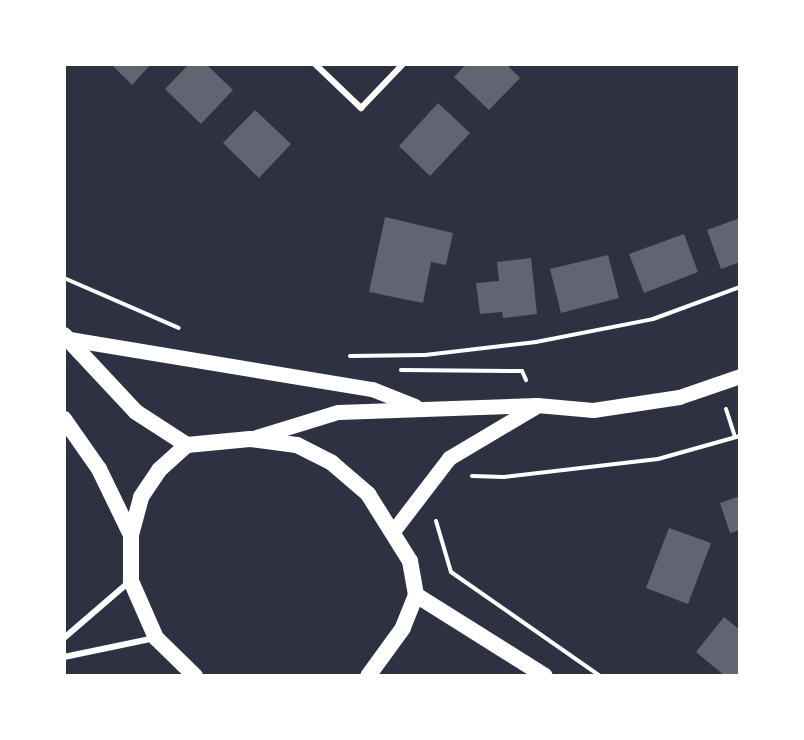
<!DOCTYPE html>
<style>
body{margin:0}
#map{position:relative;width:804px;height:740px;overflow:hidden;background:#2d3142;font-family:Quicksand,sans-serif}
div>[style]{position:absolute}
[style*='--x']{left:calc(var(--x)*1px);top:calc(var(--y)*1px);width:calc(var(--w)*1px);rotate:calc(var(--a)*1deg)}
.building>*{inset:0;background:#626471}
.path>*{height:4px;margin:-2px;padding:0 2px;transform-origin:2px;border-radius:2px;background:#fff}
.minor>*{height:6px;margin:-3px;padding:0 3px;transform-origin:3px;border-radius:3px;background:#fff}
.primary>*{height:15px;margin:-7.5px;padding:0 7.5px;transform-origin:7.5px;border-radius:7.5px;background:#fff}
.trunk>*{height:16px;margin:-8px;padding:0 8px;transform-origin:8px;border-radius:8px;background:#fff}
span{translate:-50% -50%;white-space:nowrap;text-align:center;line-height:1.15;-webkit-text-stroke:6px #fff;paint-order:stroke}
.frame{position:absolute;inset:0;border:66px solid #fff;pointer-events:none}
</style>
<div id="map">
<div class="building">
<i style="clip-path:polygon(111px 64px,151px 64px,132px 85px)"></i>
<i style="clip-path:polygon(189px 64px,206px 64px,233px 90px,201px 124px,165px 89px)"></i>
<i style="clip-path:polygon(466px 64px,506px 64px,520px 78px,489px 110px,454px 77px)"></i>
<i style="clip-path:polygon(438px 103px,470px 133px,430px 176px,399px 146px)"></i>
<i style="clip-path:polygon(255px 110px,291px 144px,259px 178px,223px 143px)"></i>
<i style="clip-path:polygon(385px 217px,453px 233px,446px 265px,431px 262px,423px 303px,369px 292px)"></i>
<i style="clip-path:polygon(740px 218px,740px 262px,721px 269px,707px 230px)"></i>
<i style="clip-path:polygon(684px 234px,698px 272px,644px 293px,629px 254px)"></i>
<i style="clip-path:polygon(608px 255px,619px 298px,561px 313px,550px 269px)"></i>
<i style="clip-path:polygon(531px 258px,537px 314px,503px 318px,502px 312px,480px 314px,476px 283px,499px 281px,497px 262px)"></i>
<i style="clip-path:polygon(740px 496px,740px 530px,730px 533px,720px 503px)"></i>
<i style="clip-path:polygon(669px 528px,711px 543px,688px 604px,646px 588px)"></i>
<i style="clip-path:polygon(724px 617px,740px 630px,740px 676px,725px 676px,696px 652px)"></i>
</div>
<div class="path">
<i style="--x:64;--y:278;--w:125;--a:23.5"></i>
<i style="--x:350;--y:356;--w:75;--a:-0.8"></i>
<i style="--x:425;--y:355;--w:112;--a:-6.7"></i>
<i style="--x:536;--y:342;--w:119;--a:-11.1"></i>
<i style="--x:653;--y:319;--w:93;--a:-20.2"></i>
<i style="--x:401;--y:370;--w:121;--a:0.5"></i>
<i style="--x:522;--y:371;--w:10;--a:66"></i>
<i style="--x:726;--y:409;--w:29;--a:72"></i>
<i style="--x:472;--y:476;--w:32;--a:2"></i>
<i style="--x:504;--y:477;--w:155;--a:-6.7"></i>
<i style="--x:658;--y:459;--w:85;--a:-15.7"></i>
<i style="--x:436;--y:521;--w:53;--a:73.6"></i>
<i style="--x:451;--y:572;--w:182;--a:34.9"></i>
</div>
<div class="minor">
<i style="--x:315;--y:64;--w:64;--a:43.7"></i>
<i style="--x:361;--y:108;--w:61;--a:-46.3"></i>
<i style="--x:64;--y:638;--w:87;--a:-40.8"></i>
<i style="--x:64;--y:657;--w:93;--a:-11.8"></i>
</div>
<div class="primary">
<i style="--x:69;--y:339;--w:307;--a:9.4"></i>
<i style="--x:372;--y:389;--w:46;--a:21.6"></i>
<i style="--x:250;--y:439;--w:92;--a:-17.1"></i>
<i style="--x:338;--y:412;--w:199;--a:-2"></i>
<i style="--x:537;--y:405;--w:56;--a:5.1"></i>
<i style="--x:593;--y:410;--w:87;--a:-8.6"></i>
<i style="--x:679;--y:397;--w:65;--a:-19"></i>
<i style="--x:394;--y:530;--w:91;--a:-52.6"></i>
<i style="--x:449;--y:458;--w:100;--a:-30.7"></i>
</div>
<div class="trunk">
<i style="--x:64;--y:335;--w:105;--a:46.9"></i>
<i style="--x:136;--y:412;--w:61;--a:32.9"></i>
<i style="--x:64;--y:419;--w:61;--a:55"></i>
<i style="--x:99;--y:469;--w:73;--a:64.1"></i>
<i style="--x:416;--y:595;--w:152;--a:32.1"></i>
<i style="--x:195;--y:676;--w:54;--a:-135.7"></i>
<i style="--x:156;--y:638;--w:62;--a:-113.7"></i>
<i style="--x:131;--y:581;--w:46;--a:-90"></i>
<i style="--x:131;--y:535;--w:39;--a:-75"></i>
<i style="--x:141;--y:497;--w:32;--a:-56"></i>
<i style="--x:159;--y:470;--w:38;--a:-42"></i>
<i style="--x:187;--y:445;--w:63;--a:-5.4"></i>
<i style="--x:250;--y:439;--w:47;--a:7.3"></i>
<i style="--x:297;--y:445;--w:39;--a:27"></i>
<i style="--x:332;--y:463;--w:48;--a:40.7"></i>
<i style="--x:368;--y:494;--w:79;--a:57.9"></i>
<i style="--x:410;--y:561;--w:35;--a:80"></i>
<i style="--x:416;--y:595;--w:35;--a:112"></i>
<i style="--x:403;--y:628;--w:59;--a:126.1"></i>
</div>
<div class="frame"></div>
</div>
